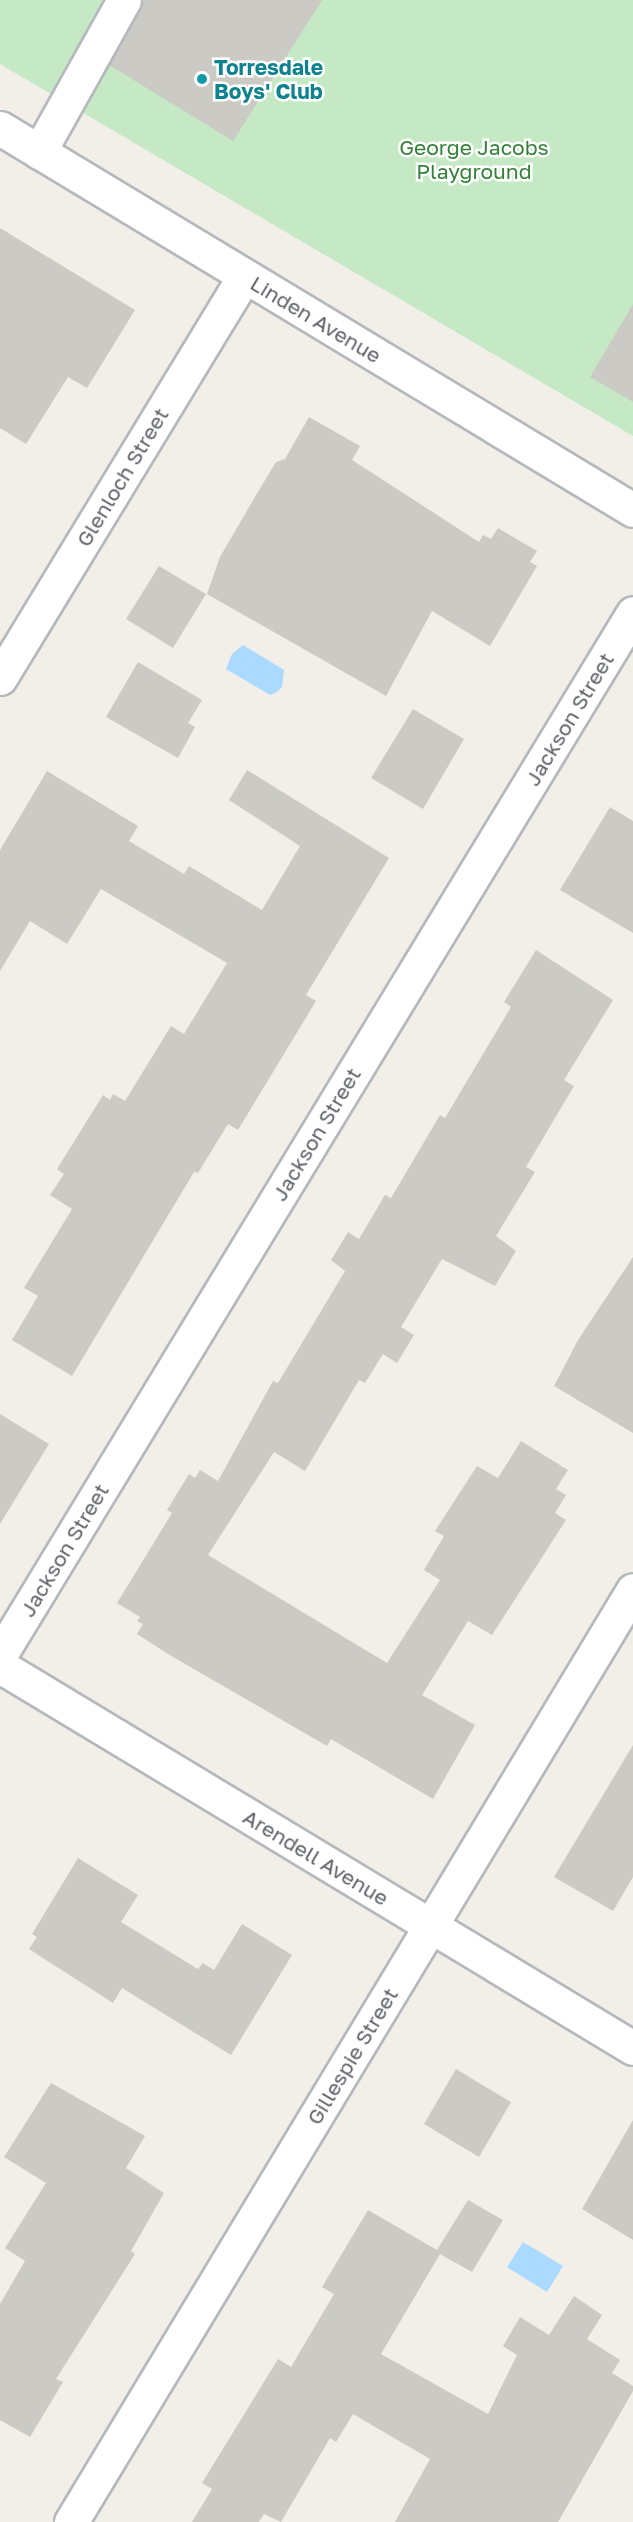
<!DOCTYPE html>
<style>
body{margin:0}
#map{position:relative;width:633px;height:2522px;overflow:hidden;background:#f1efe8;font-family:"Golos Text",sans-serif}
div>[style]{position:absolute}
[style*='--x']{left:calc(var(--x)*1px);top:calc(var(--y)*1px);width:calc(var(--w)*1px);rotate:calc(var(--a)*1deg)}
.green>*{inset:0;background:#c5e8c5}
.water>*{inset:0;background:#aadaff}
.building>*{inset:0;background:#cccac5}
.roads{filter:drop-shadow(2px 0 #b5b8bc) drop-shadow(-2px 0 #b5b8bc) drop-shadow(0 2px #b5b8bc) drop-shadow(0 -2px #b5b8bc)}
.minor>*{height:33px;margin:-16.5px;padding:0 16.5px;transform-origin:16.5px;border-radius:16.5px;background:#fff}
.dots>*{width:16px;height:16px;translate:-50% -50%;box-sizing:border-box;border:3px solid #fff;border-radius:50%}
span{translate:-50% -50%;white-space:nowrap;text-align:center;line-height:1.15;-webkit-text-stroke:5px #fff;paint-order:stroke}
.culture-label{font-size:21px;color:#0d838f;font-weight:700}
.left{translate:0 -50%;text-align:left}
.park-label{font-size:21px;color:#348238}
.street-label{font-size:21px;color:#5f6368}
</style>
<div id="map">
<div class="green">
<i style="clip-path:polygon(0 0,633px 0,633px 436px,0 64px)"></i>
</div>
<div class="water">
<i style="clip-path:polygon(243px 645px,284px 670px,282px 687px,277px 692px,270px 695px,226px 669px,232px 654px)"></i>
<i style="clip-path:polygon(523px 2242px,563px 2266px,547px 2292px,507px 2267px)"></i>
</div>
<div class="building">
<i style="clip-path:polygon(144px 0,322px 0,233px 141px,109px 65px)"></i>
<i style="clip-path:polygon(0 228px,135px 310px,87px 388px,68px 377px,26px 444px,0 428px)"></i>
<i style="clip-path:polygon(633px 304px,633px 402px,590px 377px)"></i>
<i style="clip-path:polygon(309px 417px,360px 446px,352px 460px,479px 542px,483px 535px,491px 539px,498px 528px,537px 551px,530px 562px,537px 566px,490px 646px,432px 611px,386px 696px,207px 594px,220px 557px,256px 495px,276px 462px,285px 459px)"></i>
<i style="clip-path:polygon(159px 566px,206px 594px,173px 648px,126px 619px)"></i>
<i style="clip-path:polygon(138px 662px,202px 700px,188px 723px,195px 727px,178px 758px,106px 717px)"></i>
<i style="clip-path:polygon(413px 709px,464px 739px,423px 809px,371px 778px)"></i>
<i style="clip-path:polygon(247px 770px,389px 858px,306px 995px,316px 1001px,238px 1130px,228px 1124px,198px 1173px,194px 1172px,72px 1376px,12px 1340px,38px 1296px,24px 1288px,72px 1209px,50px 1195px,64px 1174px,57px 1169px,103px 1095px,110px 1100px,113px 1094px,125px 1101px,171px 1026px,184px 1034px,227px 963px,101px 889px,67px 944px,30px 921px,0 971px,0 850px,47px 771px,138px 826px,129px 841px,184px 874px,189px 866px,262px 910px,300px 846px,229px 800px)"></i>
<i style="clip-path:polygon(610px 807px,633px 821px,633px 933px,560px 890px)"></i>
<i style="clip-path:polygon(536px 950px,613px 1000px,564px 1080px,574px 1086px,526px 1167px,535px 1172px,496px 1236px,516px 1251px,495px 1286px,442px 1259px,401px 1327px,414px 1335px,397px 1363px,383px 1354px,365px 1383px,359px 1380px,305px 1471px,274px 1452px,208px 1555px,387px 1663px,440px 1580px,424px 1570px,444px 1536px,435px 1531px,477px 1466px,498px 1478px,521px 1441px,568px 1470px,556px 1489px,566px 1495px,555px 1513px,566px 1520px,492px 1635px,468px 1621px,422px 1695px,475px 1725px,433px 1799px,331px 1739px,327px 1746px,168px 1654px,137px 1634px,143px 1624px,137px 1621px,140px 1617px,117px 1603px,172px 1513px,167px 1510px,189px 1474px,195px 1478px,200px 1470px,218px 1481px,273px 1381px,278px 1383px,345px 1271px,331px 1260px,348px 1232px,359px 1239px,385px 1195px,391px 1198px,440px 1115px,445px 1118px,511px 1007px,504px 1002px)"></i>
<i style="clip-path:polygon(633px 1257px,633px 1433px,554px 1386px,578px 1340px)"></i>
<i style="clip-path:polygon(0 1414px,49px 1444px,0 1524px)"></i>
<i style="clip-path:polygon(633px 1745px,633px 1877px,613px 1911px,554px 1877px)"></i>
<i style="clip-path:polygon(78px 1858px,138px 1895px,121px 1922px,198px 1969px,203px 1963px,214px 1970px,242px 1924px,292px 1955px,231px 2055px,122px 1988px,113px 2003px,29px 1949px,37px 1937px,32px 1934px)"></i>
<i style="clip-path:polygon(456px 2069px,511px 2102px,479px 2157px,424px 2124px)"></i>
<i style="clip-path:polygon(51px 2083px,145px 2136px,126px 2168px,164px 2193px,131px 2251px,135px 2254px,56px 2379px,63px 2382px,30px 2437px,0 2420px,0 2304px,25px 2261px,5px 2248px,46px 2183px,4px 2157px)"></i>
<i style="clip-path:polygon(633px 2120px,633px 2240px,582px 2209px)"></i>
<i style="clip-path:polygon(468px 2200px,503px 2220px,472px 2272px,440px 2254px,381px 2354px,488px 2414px,517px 2355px,503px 2346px,520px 2317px,549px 2335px,574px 2296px,602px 2315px,587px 2339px,620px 2360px,612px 2373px,633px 2386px,633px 2391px,558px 2522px,395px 2522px,430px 2459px,353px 2414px,336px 2442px,330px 2438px,281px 2522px,264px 2514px,259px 2522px,192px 2522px,212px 2489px,202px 2483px,278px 2359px,291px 2367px,334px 2294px,322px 2287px,368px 2210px,437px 2250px)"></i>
</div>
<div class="roads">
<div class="minor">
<i style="--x:0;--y:128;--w:739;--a:31.11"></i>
<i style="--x:39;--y:152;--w:174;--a:-60.8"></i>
<i style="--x:0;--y:678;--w:470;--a:-58.7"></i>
<i style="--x:0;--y:1655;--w:1219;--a:-58.72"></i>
<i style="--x:0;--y:1666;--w:739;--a:31.11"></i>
<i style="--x:71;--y:2522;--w:1088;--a:-58.91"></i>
</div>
</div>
<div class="dots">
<i style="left:202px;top:79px;background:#0f9aa8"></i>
</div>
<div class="culture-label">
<span class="left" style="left:214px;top:79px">Torresdale<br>Boys' Club</span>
</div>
<div class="park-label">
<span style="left:474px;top:159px">George Jacobs<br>Playground</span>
</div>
<div class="street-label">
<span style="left:316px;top:319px;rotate:31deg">Linden Avenue</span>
<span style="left:122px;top:477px;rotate:-59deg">Glenloch Street</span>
<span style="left:569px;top:719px;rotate:-59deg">Jackson Street</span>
<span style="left:316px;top:1134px;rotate:-59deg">Jackson Street</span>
<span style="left:64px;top:1550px;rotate:-59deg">Jackson Street</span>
<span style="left:316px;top:1857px;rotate:31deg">Arendell Avenue</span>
<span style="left:352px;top:2056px;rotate:-59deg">Gillespie Street</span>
</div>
</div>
